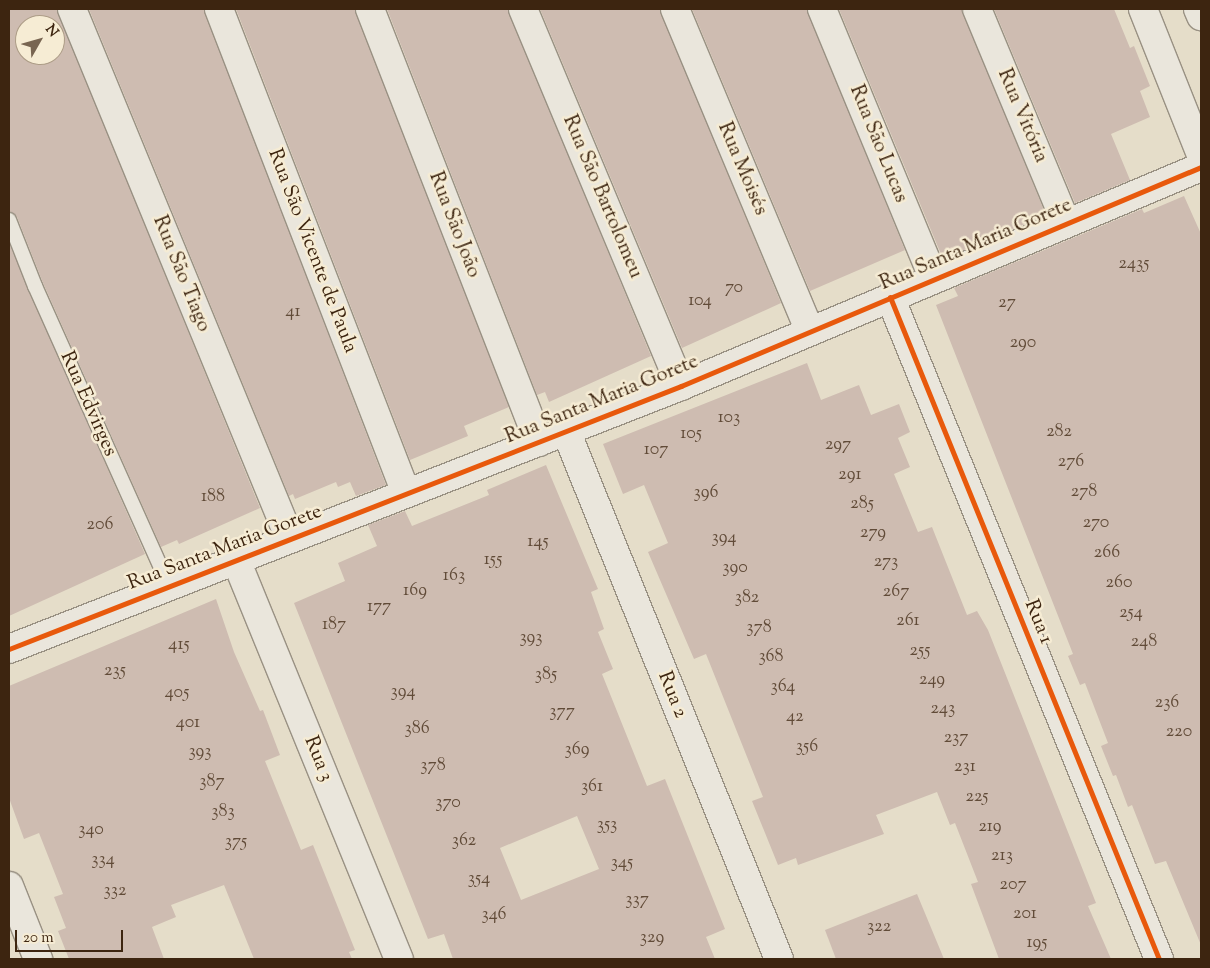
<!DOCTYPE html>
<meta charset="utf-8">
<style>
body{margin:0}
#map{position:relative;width:1210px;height:968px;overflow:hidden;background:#e5ddc9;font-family:"Sorts Mill Goudy",serif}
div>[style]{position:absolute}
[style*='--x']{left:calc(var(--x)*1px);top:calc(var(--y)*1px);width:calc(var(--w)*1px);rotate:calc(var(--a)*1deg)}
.building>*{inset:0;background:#cebcb1}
.roads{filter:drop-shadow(1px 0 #999183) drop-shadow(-1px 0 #999183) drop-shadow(0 1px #999183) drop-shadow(0 -1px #999183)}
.lane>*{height:14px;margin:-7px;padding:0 7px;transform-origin:7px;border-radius:7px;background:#eae6dc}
.street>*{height:28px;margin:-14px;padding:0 14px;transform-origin:14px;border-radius:14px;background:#eae6dc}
.secondary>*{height:28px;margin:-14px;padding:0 14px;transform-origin:14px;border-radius:14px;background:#eae6dc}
.cycleway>*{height:5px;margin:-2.5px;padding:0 2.5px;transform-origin:2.5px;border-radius:2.5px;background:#e8590c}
span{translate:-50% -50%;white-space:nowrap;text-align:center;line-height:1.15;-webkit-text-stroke:5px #f6ecd4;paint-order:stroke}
.number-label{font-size:18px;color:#614b38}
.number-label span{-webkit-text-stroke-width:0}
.street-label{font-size:20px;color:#3d2510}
.frame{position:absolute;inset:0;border:10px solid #3d2510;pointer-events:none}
.north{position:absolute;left:15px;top:15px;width:50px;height:50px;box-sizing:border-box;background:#f6ecd4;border:1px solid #ac9c86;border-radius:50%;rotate:52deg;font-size:14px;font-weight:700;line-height:20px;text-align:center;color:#3d2510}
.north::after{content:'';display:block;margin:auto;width:18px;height:22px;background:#786551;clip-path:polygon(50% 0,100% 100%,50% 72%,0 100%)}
.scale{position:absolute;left:15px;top:930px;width:108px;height:22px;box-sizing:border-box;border:2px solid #3d2510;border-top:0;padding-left:6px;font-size:15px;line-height:18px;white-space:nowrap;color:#3d2510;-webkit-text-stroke:4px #f6ecd4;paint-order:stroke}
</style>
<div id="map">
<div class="building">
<i style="clip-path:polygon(evenodd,9px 9px,57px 9px,260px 508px,179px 544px,177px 540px,161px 547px,43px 283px,17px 217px,9px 211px,9px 9px,25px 25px,55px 25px,55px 55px,25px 55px,25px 25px)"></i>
<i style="clip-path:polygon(89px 9px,204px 9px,386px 485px,356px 496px,350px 482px,338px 487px,336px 482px,295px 499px,293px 494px,289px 496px)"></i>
<i style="clip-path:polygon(236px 9px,355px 9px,509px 407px,464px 426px,468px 436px,410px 460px)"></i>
<i style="clip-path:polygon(387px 9px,508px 9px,651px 356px,549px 402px,545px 392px,537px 395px)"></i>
<i style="clip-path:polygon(540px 9px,660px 9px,781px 303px,682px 348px)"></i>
<i style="clip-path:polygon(692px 9px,807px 9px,905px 250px,810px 291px)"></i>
<i style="clip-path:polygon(839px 9px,962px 9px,1046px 215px,943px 259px)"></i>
<i style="clip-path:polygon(994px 9px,1114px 9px,1130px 48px,1134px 46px,1150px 86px,1140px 91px,1150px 117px,1111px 134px,1130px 180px,1075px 203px)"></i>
<i style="clip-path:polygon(1184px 196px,1201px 234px,1201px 945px,1166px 861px,1155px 864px,1132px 805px,1128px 807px,1116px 775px,1113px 776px,1101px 746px,1108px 743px,1085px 683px,1080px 685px,1068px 656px,1073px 654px,936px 305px,958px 296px,954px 288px,1142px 209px,1144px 213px)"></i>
<i style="clip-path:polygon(9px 243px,145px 554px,9px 616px)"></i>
<i style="clip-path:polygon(807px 363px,821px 400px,859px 385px,871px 415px,899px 404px,910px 432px,898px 438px,910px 467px,894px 474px,918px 532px,932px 527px,967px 615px,977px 611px,988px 630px,1096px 903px,1088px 906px,1111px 959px,999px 959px,971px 884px,978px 882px,955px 823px,950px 825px,937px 792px,876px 815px,884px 834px,798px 865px,796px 858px,778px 865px,752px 801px,763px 797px,706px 654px,694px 659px,648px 552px,668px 543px,644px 485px,623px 494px,603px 444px)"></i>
<i style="clip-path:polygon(evenodd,546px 465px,598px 589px,591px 592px,604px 629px,598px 632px,613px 669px,602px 674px,647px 786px,665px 779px,725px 929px,706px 937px,715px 959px,453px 959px,444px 934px,428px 939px,294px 603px,345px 581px,338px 563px,377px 546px,368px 525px,405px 511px,412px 526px,489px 495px,487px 490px,546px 465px,577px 816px,599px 869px,521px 900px,500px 848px,577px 816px)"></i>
<i style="clip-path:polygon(216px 599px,234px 652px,260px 711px,263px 710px,280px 755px,265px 761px,301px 850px,313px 845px,355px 950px,349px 952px,352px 959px,254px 959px,224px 885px,171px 905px,176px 917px,152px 927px,164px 959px,69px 959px,58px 931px,66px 928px,54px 897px,63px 894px,39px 833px,24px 839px,9px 798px,9px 686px)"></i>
<i style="clip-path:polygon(917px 894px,944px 959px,836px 959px,825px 930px)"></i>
</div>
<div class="roads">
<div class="lane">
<i style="--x:9;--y:220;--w:71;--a:68.5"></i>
<i style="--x:35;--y:286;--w:329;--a:65.9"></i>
</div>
<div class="street">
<i style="--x:72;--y:9;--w:573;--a:67.64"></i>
<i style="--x:219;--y:9;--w:519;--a:68.88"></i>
<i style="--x:370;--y:9;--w:465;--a:68.7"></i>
<i style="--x:523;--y:9;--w:409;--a:67.3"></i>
<i style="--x:675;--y:9;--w:347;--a:67.3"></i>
<i style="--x:822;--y:9;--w:292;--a:67.5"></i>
<i style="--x:977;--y:9;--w:232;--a:67.4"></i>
<i style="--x:890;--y:297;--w:715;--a:67.89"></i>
<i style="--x:566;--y:431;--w:569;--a:68.03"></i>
<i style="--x:236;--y:560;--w:431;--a:67.8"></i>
<i style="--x:9;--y:649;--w:722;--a:-21.37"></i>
<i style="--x:681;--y:386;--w:564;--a:-22.84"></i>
<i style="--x:9;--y:886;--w:79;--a:68.3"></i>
</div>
<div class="secondary">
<i style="--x:1143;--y:9;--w:157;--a:68.3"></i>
<i style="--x:1198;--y:9;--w:8;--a:67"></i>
</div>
</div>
<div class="cycleway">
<i style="--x:890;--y:297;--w:715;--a:67.89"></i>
<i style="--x:9;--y:649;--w:722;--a:-21.37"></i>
<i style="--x:681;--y:386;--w:564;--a:-22.84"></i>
</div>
<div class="number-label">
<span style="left:1134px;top:264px">2435</span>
<span style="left:734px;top:288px">70</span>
<span style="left:700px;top:301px">104</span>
<span style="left:1007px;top:303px">27</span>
<span style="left:293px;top:312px">41</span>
<span style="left:1023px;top:343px">290</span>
<span style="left:729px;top:418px">103</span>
<span style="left:1059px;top:432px">282</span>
<span style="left:691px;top:434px">105</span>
<span style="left:838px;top:445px">297</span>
<span style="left:656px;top:450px">107</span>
<span style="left:1071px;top:462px">276</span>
<span style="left:850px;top:475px">291</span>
<span style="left:1084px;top:492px">278</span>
<span style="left:706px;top:493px">396</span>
<span style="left:213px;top:497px">188</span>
<span style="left:862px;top:504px">285</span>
<span style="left:1096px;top:523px">270</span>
<span style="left:100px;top:525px">206</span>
<span style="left:873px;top:533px">279</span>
<span style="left:724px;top:538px">394</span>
<span style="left:538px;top:542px">145</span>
<span style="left:1107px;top:553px">266</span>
<span style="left:493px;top:560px">155</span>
<span style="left:886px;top:562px">273</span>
<span style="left:735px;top:568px">390</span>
<span style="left:454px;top:576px">163</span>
<span style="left:1119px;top:583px">260</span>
<span style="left:415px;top:591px">169</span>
<span style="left:896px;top:592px">267</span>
<span style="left:747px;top:598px">382</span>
<span style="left:379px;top:607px">177</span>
<span style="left:1131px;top:613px">254</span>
<span style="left:908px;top:621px">261</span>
<span style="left:334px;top:625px">187</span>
<span style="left:759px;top:628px">378</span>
<span style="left:531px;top:638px">393</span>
<span style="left:1144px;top:642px">248</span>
<span style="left:179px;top:645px">415</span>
<span style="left:920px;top:651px">255</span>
<span style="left:771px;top:657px">368</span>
<span style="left:115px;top:671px">235</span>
<span style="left:546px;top:675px">385</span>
<span style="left:932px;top:680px">249</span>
<span style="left:783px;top:687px">364</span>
<span style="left:403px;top:692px">394</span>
<span style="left:177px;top:693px">405</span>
<span style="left:1167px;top:703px">236</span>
<span style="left:943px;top:709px">243</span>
<span style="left:562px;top:712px">377</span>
<span style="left:795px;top:717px">42</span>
<span style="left:188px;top:723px">401</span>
<span style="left:417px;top:729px">386</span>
<span style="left:1179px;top:732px">220</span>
<span style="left:956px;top:738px">237</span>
<span style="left:807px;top:747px">356</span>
<span style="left:577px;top:750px">369</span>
<span style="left:200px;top:752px">393</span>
<span style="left:433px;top:766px">378</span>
<span style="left:965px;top:767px">231</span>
<span style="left:212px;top:782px">387</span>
<span style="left:592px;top:787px">361</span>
<span style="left:977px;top:797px">225</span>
<span style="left:448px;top:803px">370</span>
<span style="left:223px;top:812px">383</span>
<span style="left:607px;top:825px">353</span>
<span style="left:990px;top:827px">219</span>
<span style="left:91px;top:830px">340</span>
<span style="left:464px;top:841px">362</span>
<span style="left:236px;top:842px">375</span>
<span style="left:1002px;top:856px">213</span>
<span style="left:103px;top:860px">334</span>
<span style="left:622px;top:863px">345</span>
<span style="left:479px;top:879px">354</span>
<span style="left:1013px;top:885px">207</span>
<span style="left:115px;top:891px">332</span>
<span style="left:637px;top:900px">337</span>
<span style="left:1025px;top:914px">201</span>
<span style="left:494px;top:915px">346</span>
<span style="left:879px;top:927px">322</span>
<span style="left:652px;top:938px">329</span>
<span style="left:1037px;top:943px">195</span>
</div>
<div class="street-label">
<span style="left:1022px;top:116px;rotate:67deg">Rua Vitória</span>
<span style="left:878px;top:144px;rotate:68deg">Rua São Lucas</span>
<span style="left:742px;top:169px;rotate:67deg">Rua Moisés</span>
<span style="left:602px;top:197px;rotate:67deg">Rua São Bartolomeu</span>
<span style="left:454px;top:225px;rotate:69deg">Rua São João</span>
<span style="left:976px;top:245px;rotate:-23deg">Rua Santa Maria Gorete</span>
<span style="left:312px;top:251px;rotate:69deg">Rua São Vicente de Paula</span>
<span style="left:181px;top:274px;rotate:68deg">Rua São Tiago</span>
<span style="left:602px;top:400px;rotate:-22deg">Rua Santa Maria Gorete</span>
<span style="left:88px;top:404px;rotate:66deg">Rua Edvirges</span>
<span style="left:225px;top:548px;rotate:-21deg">Rua Santa Maria Gorete</span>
<span style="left:1038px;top:622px;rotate:68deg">Rua 1</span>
<span style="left:672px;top:695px;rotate:68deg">Rua 2</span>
<span style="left:318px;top:759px;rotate:68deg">Rua 3</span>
</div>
<div class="frame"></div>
<div class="north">N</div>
<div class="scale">20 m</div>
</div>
